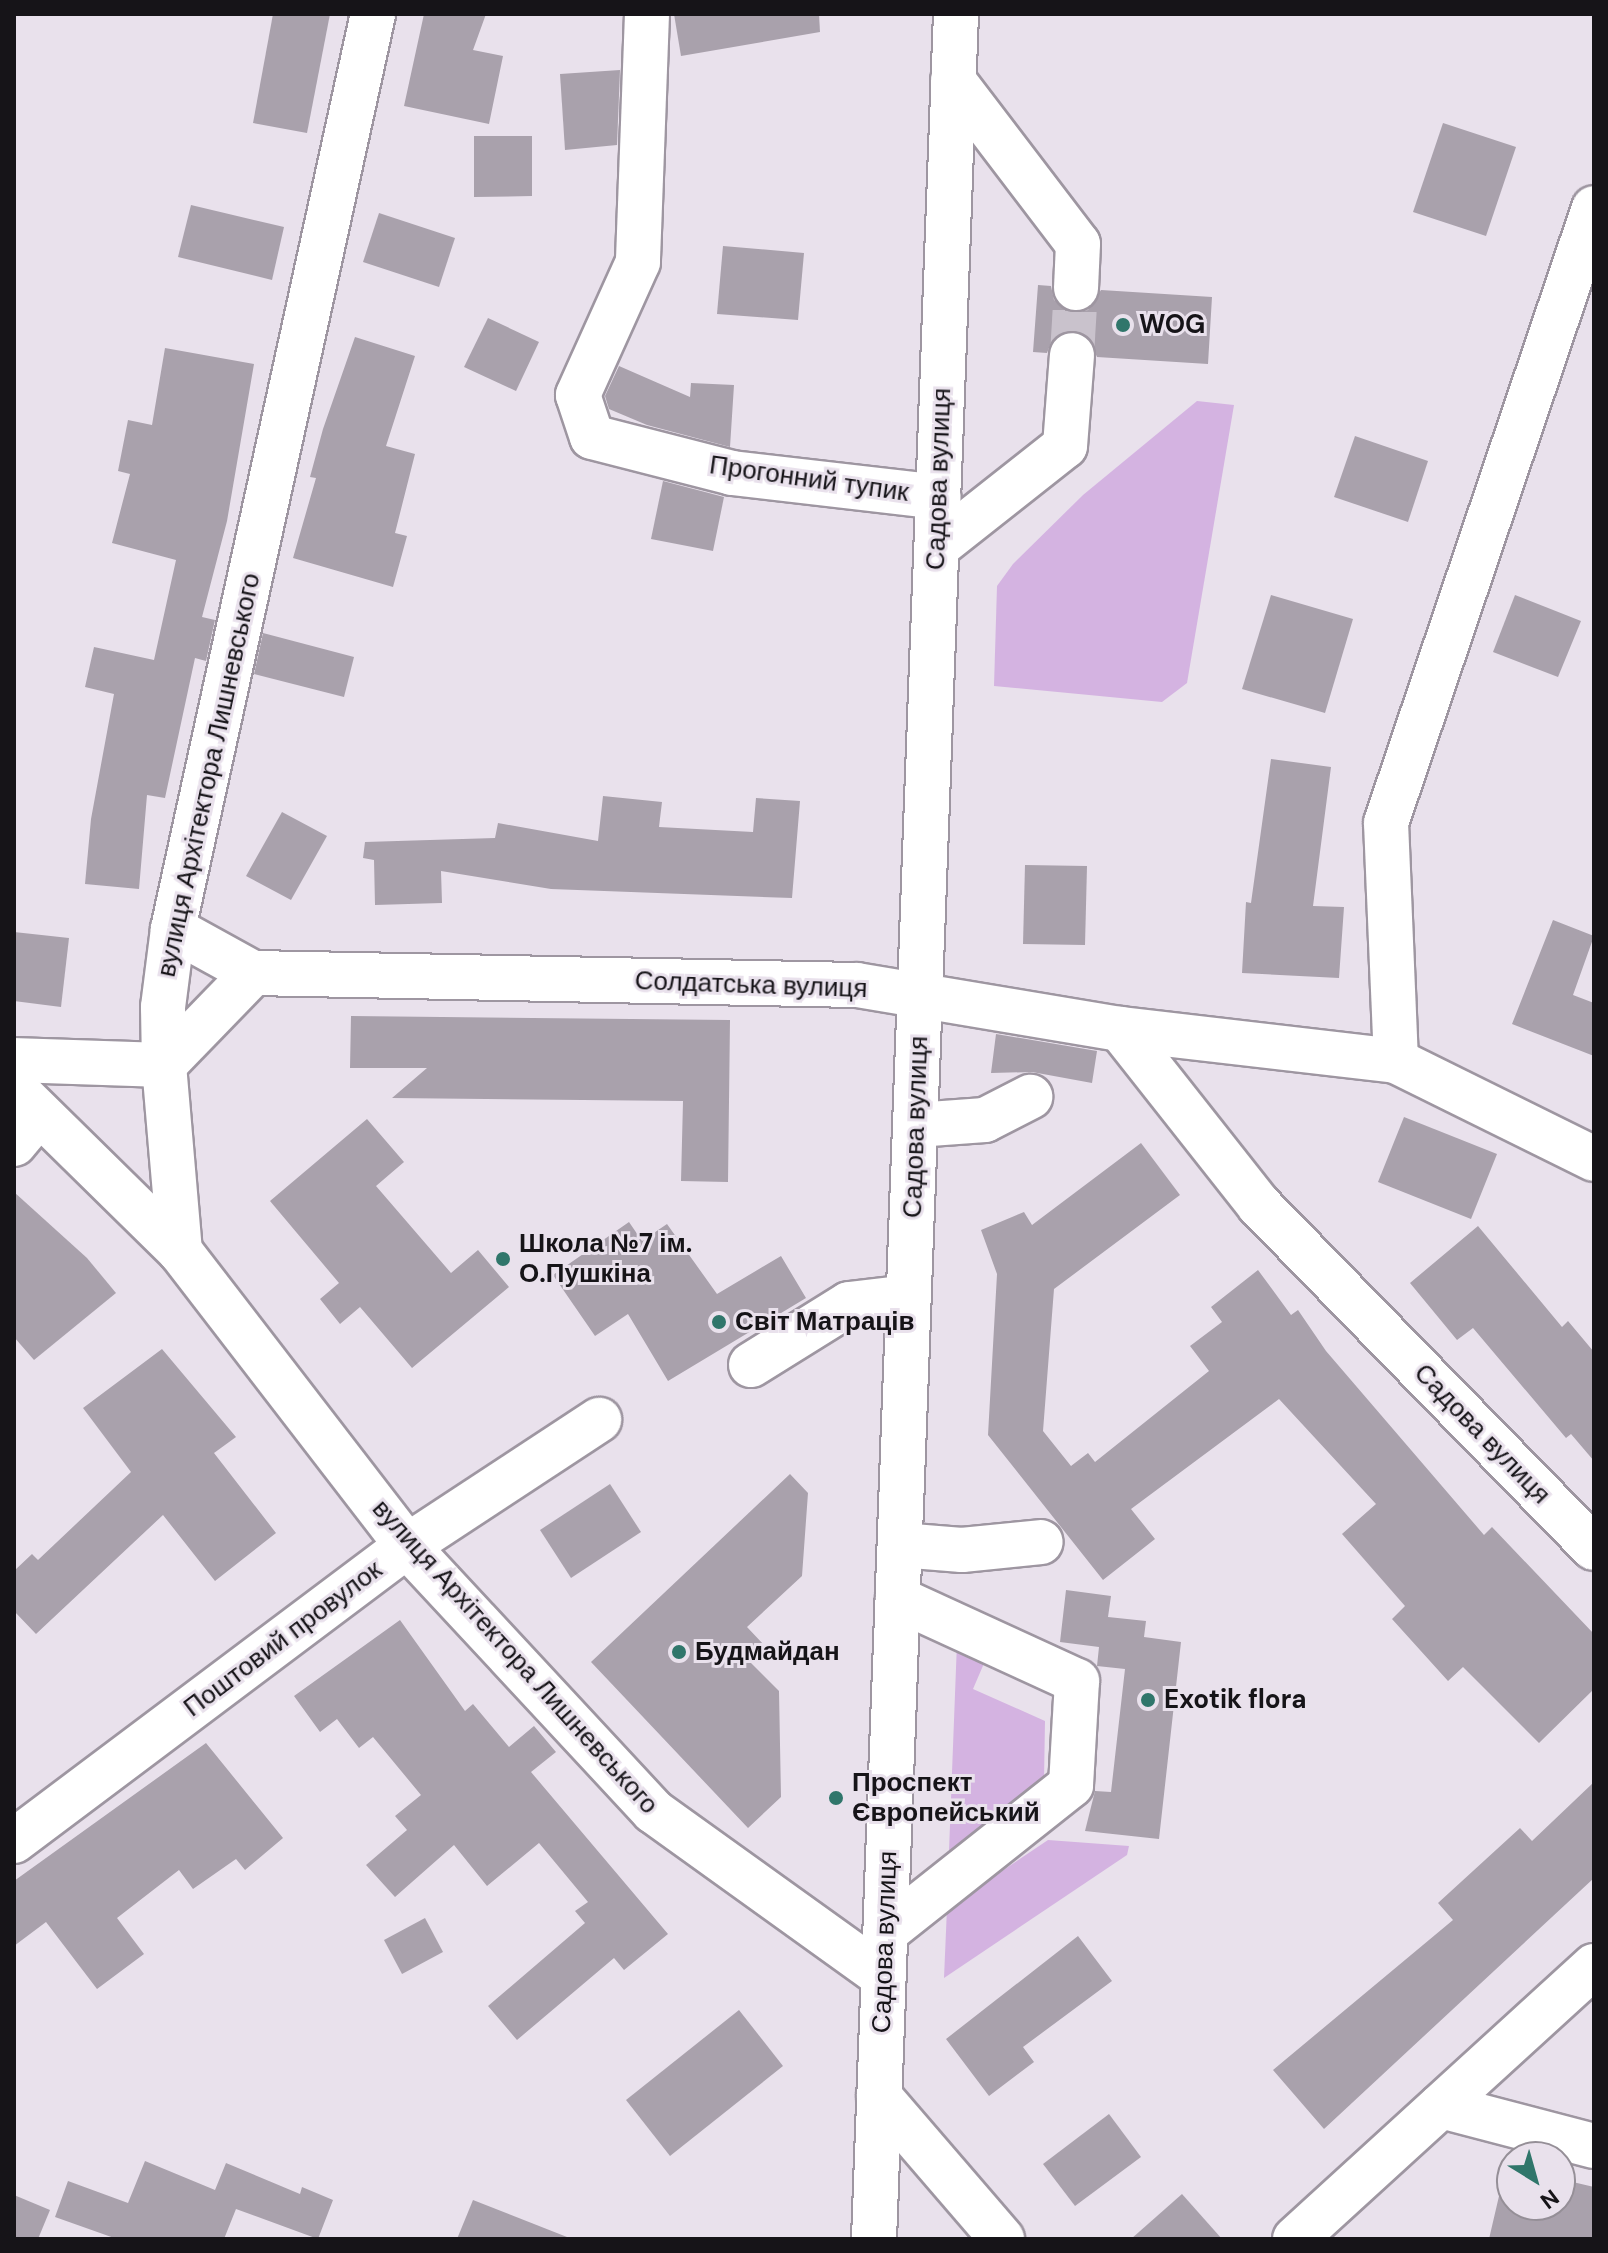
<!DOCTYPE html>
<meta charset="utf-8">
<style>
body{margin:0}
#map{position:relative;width:1608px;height:2253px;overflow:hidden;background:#e9e1ec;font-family:"DM Sans",sans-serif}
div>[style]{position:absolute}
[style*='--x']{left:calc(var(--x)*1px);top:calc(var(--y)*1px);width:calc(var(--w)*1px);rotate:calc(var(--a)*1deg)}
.green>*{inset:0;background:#d4b3e1}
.building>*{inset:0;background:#a9a1ac}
.minor-tunnel>*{height:44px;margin-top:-22px;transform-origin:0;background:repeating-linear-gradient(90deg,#c9c2cc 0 44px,transparent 0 66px)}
.roads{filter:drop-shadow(2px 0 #9e96a1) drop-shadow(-2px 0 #9e96a1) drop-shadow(0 2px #9e96a1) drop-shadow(0 -2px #9e96a1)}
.minor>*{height:44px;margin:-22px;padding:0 22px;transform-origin:22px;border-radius:22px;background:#fff}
.major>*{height:44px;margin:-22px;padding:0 22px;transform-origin:22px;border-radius:22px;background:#fff}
.dots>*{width:22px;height:22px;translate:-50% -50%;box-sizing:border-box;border:4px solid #e9e1ec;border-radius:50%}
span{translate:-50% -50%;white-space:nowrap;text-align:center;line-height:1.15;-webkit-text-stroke:6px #e9e1ec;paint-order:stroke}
.poi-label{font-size:26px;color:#161418;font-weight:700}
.left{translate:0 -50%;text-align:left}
.street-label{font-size:26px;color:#161418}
.frame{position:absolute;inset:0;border:16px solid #161418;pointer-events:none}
.north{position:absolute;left:1496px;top:2141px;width:80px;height:80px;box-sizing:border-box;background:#e9e1ec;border:2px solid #958f97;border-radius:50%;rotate:143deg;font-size:22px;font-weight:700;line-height:32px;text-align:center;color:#161418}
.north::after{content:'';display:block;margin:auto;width:28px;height:36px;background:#30766b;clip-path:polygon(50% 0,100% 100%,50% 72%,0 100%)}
</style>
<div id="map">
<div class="green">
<i style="clip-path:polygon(1197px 401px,1234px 405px,1187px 683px,1162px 702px,994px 686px,997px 586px,1013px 564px,1083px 495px)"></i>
<i style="clip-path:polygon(957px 1642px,988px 1654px,973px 1689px,1045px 1721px,1044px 1780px,972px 1852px,949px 1851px)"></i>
<i style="clip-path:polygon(1048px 1840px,1129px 1846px,1127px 1855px,944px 1978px,947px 1908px)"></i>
</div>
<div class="building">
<i style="clip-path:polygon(273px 14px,330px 14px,307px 133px,253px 123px)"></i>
<i style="clip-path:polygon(424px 14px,486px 14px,473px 50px,503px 56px,489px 124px,404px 106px)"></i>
<i style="clip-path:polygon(674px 14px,819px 14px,820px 32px,681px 56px)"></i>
<i style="clip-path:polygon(620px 70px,617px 145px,565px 150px,560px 74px)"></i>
<i style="clip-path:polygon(1443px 123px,1516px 147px,1486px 236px,1413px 212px)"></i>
<i style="clip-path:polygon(474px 136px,532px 136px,532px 196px,474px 197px)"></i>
<i style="clip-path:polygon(191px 205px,284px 227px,272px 280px,178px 257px)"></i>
<i style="clip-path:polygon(379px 213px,455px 238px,439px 287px,363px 262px)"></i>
<i style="clip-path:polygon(723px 246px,804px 253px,798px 320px,717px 314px)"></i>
<i style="clip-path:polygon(1038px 285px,1051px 286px,1054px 300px,1074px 313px,1088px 310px,1101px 290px,1212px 297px,1208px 364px,1097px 357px,1087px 335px,1073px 330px,1052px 340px,1047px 353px,1033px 352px)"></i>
<i style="clip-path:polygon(488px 318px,539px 342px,516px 391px,464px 367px)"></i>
<i style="clip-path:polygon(355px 337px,415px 356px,386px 446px,415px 454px,395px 533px,407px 536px,393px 587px,293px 558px,316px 478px,310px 477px,323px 429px)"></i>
<i style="clip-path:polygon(165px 348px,254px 364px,227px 521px,202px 617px,215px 620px,206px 661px,195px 658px,165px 798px,147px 795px,139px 889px,85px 884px,91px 819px,114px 694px,85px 687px,94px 647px,154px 660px,176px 560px,112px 543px,130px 474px,118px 471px,128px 420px,152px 425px)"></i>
<i style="clip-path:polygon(619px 366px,690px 397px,691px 383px,734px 385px,730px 447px,647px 425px,609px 409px,605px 396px)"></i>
<i style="clip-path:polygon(1355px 436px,1428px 461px,1408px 522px,1334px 497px)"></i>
<i style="clip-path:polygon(663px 481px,724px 497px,713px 551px,651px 539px)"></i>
<i style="clip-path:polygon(1271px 595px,1353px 619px,1325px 713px,1242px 689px)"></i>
<i style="clip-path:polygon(1515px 595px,1581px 621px,1558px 677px,1493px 652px)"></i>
<i style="clip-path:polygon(263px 633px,354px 657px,344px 697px,254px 674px)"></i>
<i style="clip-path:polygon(1271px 759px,1331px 767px,1313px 906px,1344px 907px,1339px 978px,1242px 973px,1246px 902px,1251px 903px)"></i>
<i style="clip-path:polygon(603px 796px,662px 802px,659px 827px,753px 832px,756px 798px,800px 801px,792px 898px,551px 889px,441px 871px,442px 903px,375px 905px,374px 860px,363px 858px,365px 842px,495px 838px,498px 823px,598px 841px)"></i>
<i style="clip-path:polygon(282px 812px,327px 836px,291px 900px,246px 876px)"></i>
<i style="clip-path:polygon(1025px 865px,1087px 866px,1085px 945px,1023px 944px)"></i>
<i style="clip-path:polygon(1553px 920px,1594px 936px,1573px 995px,1594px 1003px,1594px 1056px,1512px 1024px)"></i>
<i style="clip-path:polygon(14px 932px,69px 938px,61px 1007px,14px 1001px)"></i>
<i style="clip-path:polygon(351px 1016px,730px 1020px,728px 1182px,681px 1181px,683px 1101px,392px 1098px,427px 1068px,350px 1068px)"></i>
<i style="clip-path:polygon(996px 1034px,1097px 1051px,1092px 1083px,1032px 1072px,991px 1073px)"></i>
<i style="clip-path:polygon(1404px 1117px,1497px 1154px,1471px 1219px,1378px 1182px)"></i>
<i style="clip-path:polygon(367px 1119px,404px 1162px,376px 1186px,451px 1273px,478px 1250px,509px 1287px,412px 1368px,360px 1307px,340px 1324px,320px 1299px,339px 1283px,270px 1201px)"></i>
<i style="clip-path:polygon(1141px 1143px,1180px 1195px,1054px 1289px,1043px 1431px,1071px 1466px,1088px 1453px,1095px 1462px,1209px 1371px,1190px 1346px,1222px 1322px,1211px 1307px,1258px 1270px,1291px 1315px,1298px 1310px,1326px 1351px,1484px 1535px,1492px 1527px,1594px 1634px,1594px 1689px,1539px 1743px,1463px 1667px,1448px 1681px,1392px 1619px,1405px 1606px,1342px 1534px,1376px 1504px,1279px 1399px,1131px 1509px,1155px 1539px,1103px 1580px,988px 1435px,997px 1274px,981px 1230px,1024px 1212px,1032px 1225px)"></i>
<i style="clip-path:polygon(14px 1192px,87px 1258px,116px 1293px,34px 1360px,14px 1337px)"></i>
<i style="clip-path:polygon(629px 1222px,642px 1241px,667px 1224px,717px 1294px,781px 1256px,806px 1298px,668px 1381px,628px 1314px,595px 1336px,553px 1275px)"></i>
<i style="clip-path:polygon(1478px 1226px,1562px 1327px,1568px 1321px,1594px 1352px,1594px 1461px,1571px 1434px,1566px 1438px,1473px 1328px,1457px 1340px,1410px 1283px)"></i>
<i style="clip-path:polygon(162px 1349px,236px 1437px,214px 1453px,276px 1533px,215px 1581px,163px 1515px,36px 1634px,14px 1611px,14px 1571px,32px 1554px,38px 1560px,131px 1472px,83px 1408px)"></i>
<i style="clip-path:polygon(790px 1474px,808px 1493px,802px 1576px,747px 1627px,764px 1645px,748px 1660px,779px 1691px,781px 1797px,748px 1828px,591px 1662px)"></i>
<i style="clip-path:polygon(610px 1484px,641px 1532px,571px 1578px,540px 1530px)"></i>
<i style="clip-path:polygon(1066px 1590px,1111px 1596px,1108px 1617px,1146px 1621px,1144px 1637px,1181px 1642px,1159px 1839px,1085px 1831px,1095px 1791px,1111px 1792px,1125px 1669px,1097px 1666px,1099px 1647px,1060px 1642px)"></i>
<i style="clip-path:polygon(400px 1620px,465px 1711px,473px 1704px,509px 1747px,534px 1726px,556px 1752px,531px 1772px,668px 1934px,624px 1970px,614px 1958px,517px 2040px,488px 2006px,585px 1923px,575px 1911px,588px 1902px,539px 1843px,487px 1886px,454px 1845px,395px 1897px,366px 1865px,407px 1830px,395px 1816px,421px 1795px,373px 1737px,359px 1748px,337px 1719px,320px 1732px,294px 1696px)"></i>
<i style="clip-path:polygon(206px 1743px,283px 1838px,245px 1870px,236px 1859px,193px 1889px,179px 1870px,117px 1918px,144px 1954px,97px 1989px,46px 1922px,14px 1946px,14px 1881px)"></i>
<i style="clip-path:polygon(1594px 1782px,1594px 1878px,1324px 2129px,1273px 2070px,1453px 1920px,1438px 1903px,1520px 1828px,1532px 1841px)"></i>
<i style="clip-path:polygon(425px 1918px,443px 1952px,402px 1974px,384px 1940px)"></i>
<i style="clip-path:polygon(1078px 1936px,1112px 1981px,1023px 2047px,1034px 2062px,989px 2096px,946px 2039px)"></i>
<i style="clip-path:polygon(739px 2010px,783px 2066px,670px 2156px,626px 2100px)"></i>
<i style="clip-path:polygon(1109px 2114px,1141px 2157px,1075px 2206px,1043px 2164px)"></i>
<i style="clip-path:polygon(145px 2161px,215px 2190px,226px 2163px,300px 2194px,302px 2187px,333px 2200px,318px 2239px,236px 2209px,224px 2239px,117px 2239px,55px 2217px,68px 2181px,128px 2203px)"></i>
<i style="clip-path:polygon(1506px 2166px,1512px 2168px,1512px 2205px,1560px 2205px,1560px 2179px,1594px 2187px,1594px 2239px,1489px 2239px)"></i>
<i style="clip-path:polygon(1182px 2194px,1222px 2239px,1131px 2239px)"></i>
<i style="clip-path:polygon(14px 2195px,50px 2210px,38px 2239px,14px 2239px)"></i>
<i style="clip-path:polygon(473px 2200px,567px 2237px,566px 2239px,457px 2239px)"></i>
</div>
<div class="minor-tunnel">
<i style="--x:1072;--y:355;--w:67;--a:-86.6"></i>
</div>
<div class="roads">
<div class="minor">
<i style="--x:373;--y:14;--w:937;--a:102.33"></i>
<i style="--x:173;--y:929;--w:79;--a:97.3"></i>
<i style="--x:163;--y:1007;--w:58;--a:89"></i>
<i style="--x:164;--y:1065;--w:187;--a:85.1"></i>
<i style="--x:180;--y:1251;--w:372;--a:52.4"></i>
<i style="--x:407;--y:1546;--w:362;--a:47.1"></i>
<i style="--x:653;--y:1811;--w:284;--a:35.7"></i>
<i style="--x:647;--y:14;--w:248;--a:92.1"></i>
<i style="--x:638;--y:262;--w:146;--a:114.3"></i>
<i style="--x:578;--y:395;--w:44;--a:71.6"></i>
<i style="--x:592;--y:437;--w:145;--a:14.4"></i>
<i style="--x:732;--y:473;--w:208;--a:6.6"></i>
<i style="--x:953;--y:80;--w:206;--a:52.7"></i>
<i style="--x:1078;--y:244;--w:44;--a:92.6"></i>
<i style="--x:937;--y:547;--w:163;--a:-38.3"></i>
<i style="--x:1065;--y:446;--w:91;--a:-85.6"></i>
<i style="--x:173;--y:929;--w:91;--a:28.8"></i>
<i style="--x:1120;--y:1029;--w:224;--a:51.7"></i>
<i style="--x:1259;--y:1205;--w:479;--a:45.7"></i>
<i style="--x:14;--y:1060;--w:150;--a:1.9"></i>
<i style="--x:164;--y:1065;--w:128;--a:-45.9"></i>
<i style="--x:253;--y:973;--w:604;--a:1.14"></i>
<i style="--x:857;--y:985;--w:267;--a:9.5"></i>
<i style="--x:1120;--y:1029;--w:278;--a:6.6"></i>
<i style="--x:1396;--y:1061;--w:221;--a:26.3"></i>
<i style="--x:1396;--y:1061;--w:238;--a:-92.4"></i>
<i style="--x:1386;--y:823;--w:649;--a:-71.31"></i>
<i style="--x:14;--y:1088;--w:233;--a:44.5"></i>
<i style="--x:916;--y:1125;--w:69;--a:-4.1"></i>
<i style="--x:985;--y:1120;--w:51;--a:-27.1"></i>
<i style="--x:14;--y:1144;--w:39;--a:-50"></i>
<i style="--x:751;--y:1365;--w:115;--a:-31.9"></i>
<i style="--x:849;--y:1304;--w:60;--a:-6.7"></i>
<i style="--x:900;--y:1545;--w:62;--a:4.6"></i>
<i style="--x:962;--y:1550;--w:79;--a:-5.8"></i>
<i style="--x:14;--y:1841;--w:491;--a:-36.9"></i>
<i style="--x:407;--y:1546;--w:230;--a:-33.3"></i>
<i style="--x:887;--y:1931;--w:235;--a:-38.4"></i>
<i style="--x:1071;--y:1785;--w:104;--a:-86.7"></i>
<i style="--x:1077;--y:1681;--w:197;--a:-155.4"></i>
<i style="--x:879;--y:2096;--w:189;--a:49.3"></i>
<i style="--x:1441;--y:2106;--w:158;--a:14.7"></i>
<i style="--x:1295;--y:2239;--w:405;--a:-42.4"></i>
</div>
<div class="major">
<i style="--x:874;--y:2239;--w:2227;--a:-87.89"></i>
</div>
</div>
<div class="dots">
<i style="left:1123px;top:325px;background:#30766b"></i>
<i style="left:503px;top:1259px;background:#30766b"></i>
<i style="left:719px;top:1322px;background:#30766b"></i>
<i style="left:679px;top:1652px;background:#30766b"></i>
<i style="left:1148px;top:1700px;background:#30766b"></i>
<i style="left:836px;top:1798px;background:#30766b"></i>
</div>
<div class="poi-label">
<span class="left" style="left:1139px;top:325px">WOG</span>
<span class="left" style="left:519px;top:1259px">Школа №7 ім.<br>О.Пушкіна</span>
<span class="left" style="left:735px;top:1322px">Світ Матраців</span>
<span class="left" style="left:695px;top:1652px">Будмайдан</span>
<span class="left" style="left:1164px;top:1700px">Exotik flora</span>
<span class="left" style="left:852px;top:1798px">Проспект<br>Європейський</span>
</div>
<div class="street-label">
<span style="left:809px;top:479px;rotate:8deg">Прогонний тупик</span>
<span style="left:939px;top:479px;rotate:-88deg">Садова вулиця</span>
<span style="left:209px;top:775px;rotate:-78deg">вулиця Архітектора Лишневського</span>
<span style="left:751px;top:985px;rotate:2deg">Солдатська вулиця</span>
<span style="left:916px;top:1127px;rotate:-88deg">Садова вулиця</span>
<span style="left:1482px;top:1434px;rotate:46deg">Садова вулиця</span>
<span style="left:283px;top:1639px;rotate:-37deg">Поштовий провулок</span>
<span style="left:515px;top:1657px;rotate:48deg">вулиця Архітектора Лишневського</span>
<span style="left:885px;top:1942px;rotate:-88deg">Садова вулиця</span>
</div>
<div class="frame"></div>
<div class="north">N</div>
</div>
